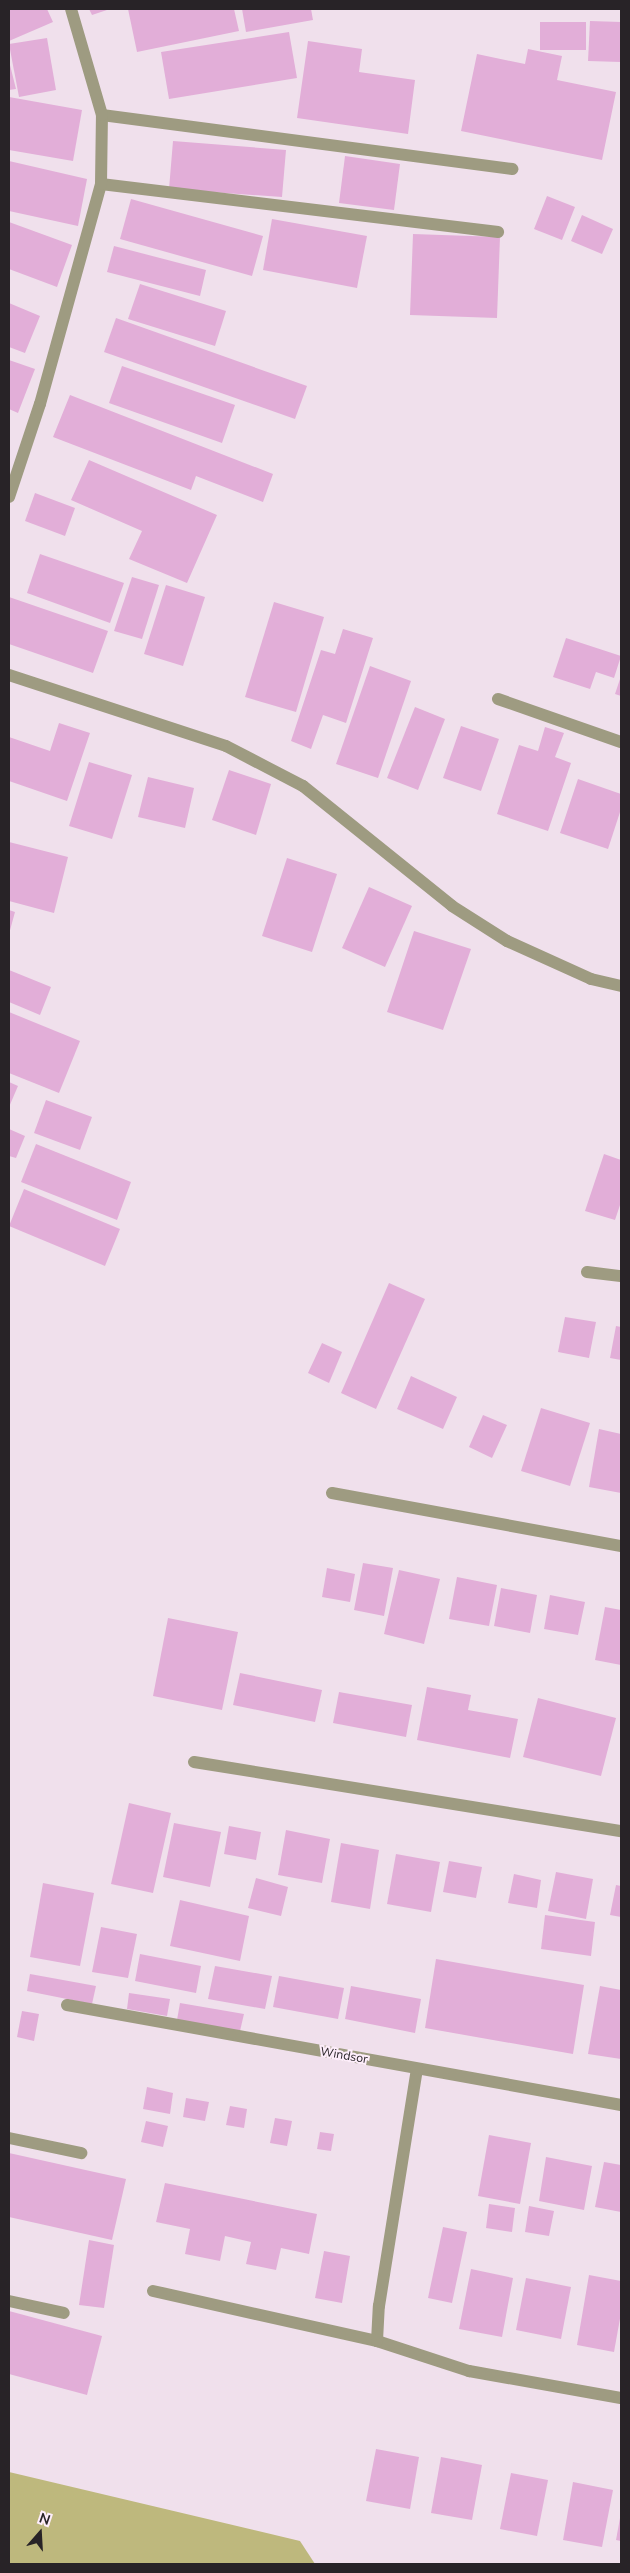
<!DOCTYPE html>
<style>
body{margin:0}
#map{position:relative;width:630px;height:2573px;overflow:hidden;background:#f0e0ec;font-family:Mulish,sans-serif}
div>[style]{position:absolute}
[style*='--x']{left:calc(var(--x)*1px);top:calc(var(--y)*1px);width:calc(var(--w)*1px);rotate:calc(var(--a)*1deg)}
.green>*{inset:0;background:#beb87d}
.building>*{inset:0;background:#e2aed8}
.minor>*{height:12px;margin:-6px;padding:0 6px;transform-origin:6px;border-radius:6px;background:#9e9b81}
span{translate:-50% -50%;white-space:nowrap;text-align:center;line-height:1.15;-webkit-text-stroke:4px #fdedfa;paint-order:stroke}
.street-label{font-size:12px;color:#282327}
.frame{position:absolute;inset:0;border:10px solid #282327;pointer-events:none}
.north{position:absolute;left:15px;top:2508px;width:50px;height:50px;-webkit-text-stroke:4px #fdedfa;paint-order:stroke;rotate:19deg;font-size:14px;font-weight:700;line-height:20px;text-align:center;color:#282327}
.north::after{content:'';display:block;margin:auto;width:18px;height:22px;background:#282327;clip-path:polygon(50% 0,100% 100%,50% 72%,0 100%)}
</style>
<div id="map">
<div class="green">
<i style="clip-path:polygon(9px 2472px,300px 2541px,315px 2564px,9px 2564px)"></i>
</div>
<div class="building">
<i style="clip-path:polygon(9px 9px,47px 9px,53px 22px,9px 41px)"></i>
<i style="clip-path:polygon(89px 9px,110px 9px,92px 15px)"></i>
<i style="clip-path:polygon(128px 9px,234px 9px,239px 31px,137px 52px)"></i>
<i style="clip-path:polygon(242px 9px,311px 9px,313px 20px,246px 32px)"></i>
<i style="clip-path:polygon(590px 21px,621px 22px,621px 62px,588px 61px)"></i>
<i style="clip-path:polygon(540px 22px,586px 22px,586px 50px,540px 50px)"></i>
<i style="clip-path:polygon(289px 32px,297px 78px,169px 99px,161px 52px)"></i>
<i style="clip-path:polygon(47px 38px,56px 90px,19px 97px,9px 44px)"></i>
<i style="clip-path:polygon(308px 41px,362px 49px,359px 72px,415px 80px,408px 134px,297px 118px)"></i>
<i style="clip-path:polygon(528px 49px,562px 56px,557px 80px,616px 92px,602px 160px,461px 131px,477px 54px,525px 64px)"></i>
<i style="clip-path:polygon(9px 61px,16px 89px,9px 90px)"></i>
<i style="clip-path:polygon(9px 97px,82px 110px,73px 161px,9px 150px)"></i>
<i style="clip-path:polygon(173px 141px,286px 150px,282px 197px,169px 189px)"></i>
<i style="clip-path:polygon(345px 156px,400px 164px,394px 210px,339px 203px)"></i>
<i style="clip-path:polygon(9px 161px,87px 179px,78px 226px,9px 211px)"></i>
<i style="clip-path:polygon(547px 196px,575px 207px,562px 240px,534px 229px)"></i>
<i style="clip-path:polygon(131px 199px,263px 236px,252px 276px,120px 239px)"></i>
<i style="clip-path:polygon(582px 215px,613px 229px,602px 254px,571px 241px)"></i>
<i style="clip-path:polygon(272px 219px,367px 236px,357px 288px,263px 270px)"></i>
<i style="clip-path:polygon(9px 222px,72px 245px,57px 287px,9px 269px)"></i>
<i style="clip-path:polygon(413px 234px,500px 237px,497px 318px,410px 315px)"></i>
<i style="clip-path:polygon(114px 246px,206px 270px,200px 296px,107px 272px)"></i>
<i style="clip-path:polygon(140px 284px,226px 311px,215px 346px,128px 319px)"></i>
<i style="clip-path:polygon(9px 303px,40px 316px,25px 353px,9px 347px)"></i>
<i style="clip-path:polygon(116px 318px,307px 386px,295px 419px,104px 352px)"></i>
<i style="clip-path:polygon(9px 360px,35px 369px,18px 413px,9px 409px)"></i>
<i style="clip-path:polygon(122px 366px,235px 405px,222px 443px,109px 403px)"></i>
<i style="clip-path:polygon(70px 395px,273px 474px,263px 502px,196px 476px,191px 490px,53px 437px)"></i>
<i style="clip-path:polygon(89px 460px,217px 515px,187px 583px,129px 559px,142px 531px,71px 500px)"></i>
<i style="clip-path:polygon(35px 493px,75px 508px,65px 536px,25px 521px)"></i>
<i style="clip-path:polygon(40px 554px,124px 583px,110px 623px,27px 593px)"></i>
<i style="clip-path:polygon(132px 577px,159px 585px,142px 639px,114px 631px)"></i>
<i style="clip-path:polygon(166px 585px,205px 597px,183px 666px,144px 654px)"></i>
<i style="clip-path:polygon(9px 597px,108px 631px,93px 673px,9px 644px)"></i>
<i style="clip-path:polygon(274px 602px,324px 617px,296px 712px,245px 697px)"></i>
<i style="clip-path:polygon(343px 629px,373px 638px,346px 723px,323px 715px,311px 749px,291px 741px,321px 650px,335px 654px)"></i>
<i style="clip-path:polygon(566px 638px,621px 656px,614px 678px,596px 672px,590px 689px,553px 677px)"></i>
<i style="clip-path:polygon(370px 666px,411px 681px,378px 778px,336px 764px)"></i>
<i style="clip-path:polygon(621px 676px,621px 696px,615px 694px)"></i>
<i style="clip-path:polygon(415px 707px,445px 719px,418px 790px,387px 778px)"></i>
<i style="clip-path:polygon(59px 723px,90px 733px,67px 801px,9px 781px,9px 737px,50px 751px)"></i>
<i style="clip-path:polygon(461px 726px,499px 739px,481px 791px,443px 778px)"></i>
<i style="clip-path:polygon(545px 727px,564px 733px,555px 757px,571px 763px,548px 831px,497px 814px,519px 745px,538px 751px)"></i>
<i style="clip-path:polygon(89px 762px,132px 775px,112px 839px,69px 826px)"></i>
<i style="clip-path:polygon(229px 770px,271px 784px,256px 835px,212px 820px)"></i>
<i style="clip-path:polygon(148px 777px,194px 788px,185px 828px,138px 817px)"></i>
<i style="clip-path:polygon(578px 779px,621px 794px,621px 809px,608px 849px,560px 833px)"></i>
<i style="clip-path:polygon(9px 842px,68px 857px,54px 913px,9px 901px)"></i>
<i style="clip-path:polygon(287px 858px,337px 874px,312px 952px,262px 936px)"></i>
<i style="clip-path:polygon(369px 887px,412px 906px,385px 967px,342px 948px)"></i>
<i style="clip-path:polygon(9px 910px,15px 912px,9px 934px)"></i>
<i style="clip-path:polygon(414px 931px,471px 949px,443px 1030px,387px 1012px)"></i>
<i style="clip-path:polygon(9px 970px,51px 987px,40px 1015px,9px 1002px)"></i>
<i style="clip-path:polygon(9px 1012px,80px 1041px,59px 1093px,9px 1073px)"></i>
<i style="clip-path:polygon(9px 1082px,18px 1086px,9px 1107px)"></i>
<i style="clip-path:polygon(46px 1100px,92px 1117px,80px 1150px,34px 1133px)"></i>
<i style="clip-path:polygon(9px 1129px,25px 1136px,16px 1158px,9px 1156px)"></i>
<i style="clip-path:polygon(36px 1144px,131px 1182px,117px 1220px,21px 1182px)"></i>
<i style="clip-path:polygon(604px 1154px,621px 1160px,621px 1202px,615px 1220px,585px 1211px)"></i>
<i style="clip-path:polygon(24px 1189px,120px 1229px,105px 1266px,9px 1226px)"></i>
<i style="clip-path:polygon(389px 1283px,425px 1299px,376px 1409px,341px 1393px)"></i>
<i style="clip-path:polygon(565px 1317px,596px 1322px,589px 1358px,558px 1352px)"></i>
<i style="clip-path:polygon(616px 1326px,621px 1327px,621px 1360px,610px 1358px)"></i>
<i style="clip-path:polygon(322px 1343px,342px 1352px,329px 1383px,308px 1373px)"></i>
<i style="clip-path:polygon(411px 1376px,457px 1397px,443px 1429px,397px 1409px)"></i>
<i style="clip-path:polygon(541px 1408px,590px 1423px,570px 1486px,521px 1471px)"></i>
<i style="clip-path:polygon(483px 1415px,507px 1425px,492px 1458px,469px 1447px)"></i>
<i style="clip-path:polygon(599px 1429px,621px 1434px,621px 1493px,589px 1487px)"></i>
<i style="clip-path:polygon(363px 1563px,393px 1568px,384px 1616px,354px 1610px)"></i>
<i style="clip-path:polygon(327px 1568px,355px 1574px,350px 1602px,322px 1597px)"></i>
<i style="clip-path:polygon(399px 1570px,440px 1579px,424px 1644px,384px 1634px)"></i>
<i style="clip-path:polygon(457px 1577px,497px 1585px,489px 1626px,449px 1619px)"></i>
<i style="clip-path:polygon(501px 1588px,537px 1595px,530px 1633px,494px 1626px)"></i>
<i style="clip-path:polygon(550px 1595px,585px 1602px,578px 1635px,544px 1629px)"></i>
<i style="clip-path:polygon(605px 1607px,621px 1610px,621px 1665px,595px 1660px)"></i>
<i style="clip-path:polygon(168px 1618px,238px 1632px,222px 1710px,153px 1696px)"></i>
<i style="clip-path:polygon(240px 1673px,322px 1690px,315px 1722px,233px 1705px)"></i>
<i style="clip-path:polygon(427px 1687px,471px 1695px,468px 1710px,518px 1719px,510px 1758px,417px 1740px)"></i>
<i style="clip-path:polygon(339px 1692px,412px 1705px,406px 1737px,333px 1723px)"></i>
<i style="clip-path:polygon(538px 1698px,616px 1718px,601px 1776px,523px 1757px)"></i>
<i style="clip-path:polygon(129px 1803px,171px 1813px,153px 1893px,111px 1884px)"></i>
<i style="clip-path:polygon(174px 1823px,221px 1832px,210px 1887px,163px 1877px)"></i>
<i style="clip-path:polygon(229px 1826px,261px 1832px,256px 1860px,224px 1854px)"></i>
<i style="clip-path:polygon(286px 1830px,330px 1839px,322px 1883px,278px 1875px)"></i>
<i style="clip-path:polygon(341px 1843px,379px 1850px,370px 1909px,331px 1902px)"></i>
<i style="clip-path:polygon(396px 1854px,440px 1862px,431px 1912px,387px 1904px)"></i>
<i style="clip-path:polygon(449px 1861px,482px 1867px,476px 1898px,443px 1892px)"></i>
<i style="clip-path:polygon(556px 1872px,593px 1879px,586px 1919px,548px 1911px)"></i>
<i style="clip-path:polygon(514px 1874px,541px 1880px,537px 1908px,508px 1903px)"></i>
<i style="clip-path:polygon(256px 1878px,288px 1887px,281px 1916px,248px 1908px)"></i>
<i style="clip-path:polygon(43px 1883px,94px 1893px,80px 1966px,30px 1957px)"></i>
<i style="clip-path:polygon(616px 1885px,621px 1886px,621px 1917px,610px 1915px)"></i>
<i style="clip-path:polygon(180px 1900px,249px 1916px,240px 1961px,170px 1946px)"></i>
<i style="clip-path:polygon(545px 1915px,595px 1922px,591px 1956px,541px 1949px)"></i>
<i style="clip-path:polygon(101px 1927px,137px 1934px,128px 1978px,92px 1972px)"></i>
<i style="clip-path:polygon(140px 1954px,201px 1966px,196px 1993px,135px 1981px)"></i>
<i style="clip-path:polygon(436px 1959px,584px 1985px,573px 2054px,425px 2028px)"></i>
<i style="clip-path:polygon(215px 1966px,272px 1976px,265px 2009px,208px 1999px)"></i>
<i style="clip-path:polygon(30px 1974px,96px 1986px,92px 2004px,27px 1991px)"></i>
<i style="clip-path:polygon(279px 1976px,344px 1988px,338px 2019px,273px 2007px)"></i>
<i style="clip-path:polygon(351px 1986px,421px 1999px,415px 2033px,345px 2019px)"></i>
<i style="clip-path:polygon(600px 1986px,621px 1990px,621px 2059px,588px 2054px)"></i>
<i style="clip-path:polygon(129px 1993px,170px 1999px,167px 2016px,127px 2009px)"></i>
<i style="clip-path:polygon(180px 2003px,244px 2014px,240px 2031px,177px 2020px)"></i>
<i style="clip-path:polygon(22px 2011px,39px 2014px,34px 2041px,17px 2037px)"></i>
<i style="clip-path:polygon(147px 2087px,173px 2093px,170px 2114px,143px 2109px)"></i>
<i style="clip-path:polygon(186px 2098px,209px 2102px,205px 2121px,183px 2117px)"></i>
<i style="clip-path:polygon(230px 2106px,247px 2109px,244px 2128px,226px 2125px)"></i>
<i style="clip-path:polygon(275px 2118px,292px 2121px,287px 2146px,270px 2143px)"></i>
<i style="clip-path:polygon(146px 2121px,168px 2126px,163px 2147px,141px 2142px)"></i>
<i style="clip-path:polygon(320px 2132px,334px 2134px,331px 2151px,317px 2149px)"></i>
<i style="clip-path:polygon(489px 2135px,531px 2143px,520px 2204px,478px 2196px)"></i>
<i style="clip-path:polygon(9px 2153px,126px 2179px,112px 2240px,9px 2217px)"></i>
<i style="clip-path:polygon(546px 2157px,592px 2166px,584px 2210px,539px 2201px)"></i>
<i style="clip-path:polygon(604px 2162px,621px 2165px,621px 2212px,595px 2207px)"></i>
<i style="clip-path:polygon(165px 2183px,317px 2214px,309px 2254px,281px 2248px,276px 2270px,246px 2264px,251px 2242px,225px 2236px,220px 2261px,185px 2254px,190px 2229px,156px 2222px)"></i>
<i style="clip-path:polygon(489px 2204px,515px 2208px,512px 2232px,486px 2228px)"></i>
<i style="clip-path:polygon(529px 2206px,554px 2211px,549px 2236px,525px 2232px)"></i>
<i style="clip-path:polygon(443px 2227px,467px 2232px,452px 2303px,428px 2298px)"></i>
<i style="clip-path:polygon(89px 2240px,114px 2245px,104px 2308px,79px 2305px)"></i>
<i style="clip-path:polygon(324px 2251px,350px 2256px,342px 2303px,315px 2298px)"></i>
<i style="clip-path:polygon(471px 2269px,513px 2278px,502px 2337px,459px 2329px)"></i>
<i style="clip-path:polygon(589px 2275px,621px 2281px,621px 2313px,614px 2352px,577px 2345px)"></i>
<i style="clip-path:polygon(526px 2278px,571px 2287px,561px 2339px,516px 2330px)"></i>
<i style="clip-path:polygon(9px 2311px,102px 2336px,87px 2395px,9px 2374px)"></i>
<i style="clip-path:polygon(376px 2449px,419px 2457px,410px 2509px,366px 2501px)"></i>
<i style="clip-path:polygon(441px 2457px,482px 2465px,472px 2520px,431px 2513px)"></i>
<i style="clip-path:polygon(511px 2473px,548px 2480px,537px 2536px,500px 2529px)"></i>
<i style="clip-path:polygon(573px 2482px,613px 2490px,602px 2547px,563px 2540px)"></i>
<i style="clip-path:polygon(620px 2518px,621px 2518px,621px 2541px,616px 2540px)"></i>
</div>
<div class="minor">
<i style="--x:102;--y:115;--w:414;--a:7.5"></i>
<i style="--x:101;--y:184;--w:400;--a:6.9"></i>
<i style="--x:9;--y:497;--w:98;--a:-71.6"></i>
<i style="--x:40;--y:404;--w:228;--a:-74.5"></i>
<i style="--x:101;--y:184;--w:69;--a:-89.2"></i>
<i style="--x:102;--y:115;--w:110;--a:-106.3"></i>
<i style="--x:9;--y:675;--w:228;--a:18.1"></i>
<i style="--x:226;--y:746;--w:87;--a:27.5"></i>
<i style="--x:303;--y:786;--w:191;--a:38.8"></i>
<i style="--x:452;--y:906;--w:65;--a:32.5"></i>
<i style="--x:507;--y:941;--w:92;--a:24.3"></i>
<i style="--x:591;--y:979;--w:31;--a:13"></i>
<i style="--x:498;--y:699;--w:130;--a:19.3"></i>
<i style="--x:587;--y:1272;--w:34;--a:7"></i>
<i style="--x:332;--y:1493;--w:294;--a:10.4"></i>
<i style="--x:194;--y:1762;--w:433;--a:9.2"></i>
<i style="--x:67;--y:2005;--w:563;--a:10.23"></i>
<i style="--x:9;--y:2138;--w:74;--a:11.8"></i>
<i style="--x:153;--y:2291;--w:230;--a:12.6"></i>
<i style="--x:377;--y:2341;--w:97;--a:18.1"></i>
<i style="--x:469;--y:2371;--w:154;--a:10.1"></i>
<i style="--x:9;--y:2301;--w:56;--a:12.3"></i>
<i style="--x:377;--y:2341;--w:35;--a:-87"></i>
<i style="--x:379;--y:2306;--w:240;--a:-80.9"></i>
</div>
<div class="street-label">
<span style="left:344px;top:2055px;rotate:10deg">Windsor</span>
</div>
<div class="frame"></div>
<div class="north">N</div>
</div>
